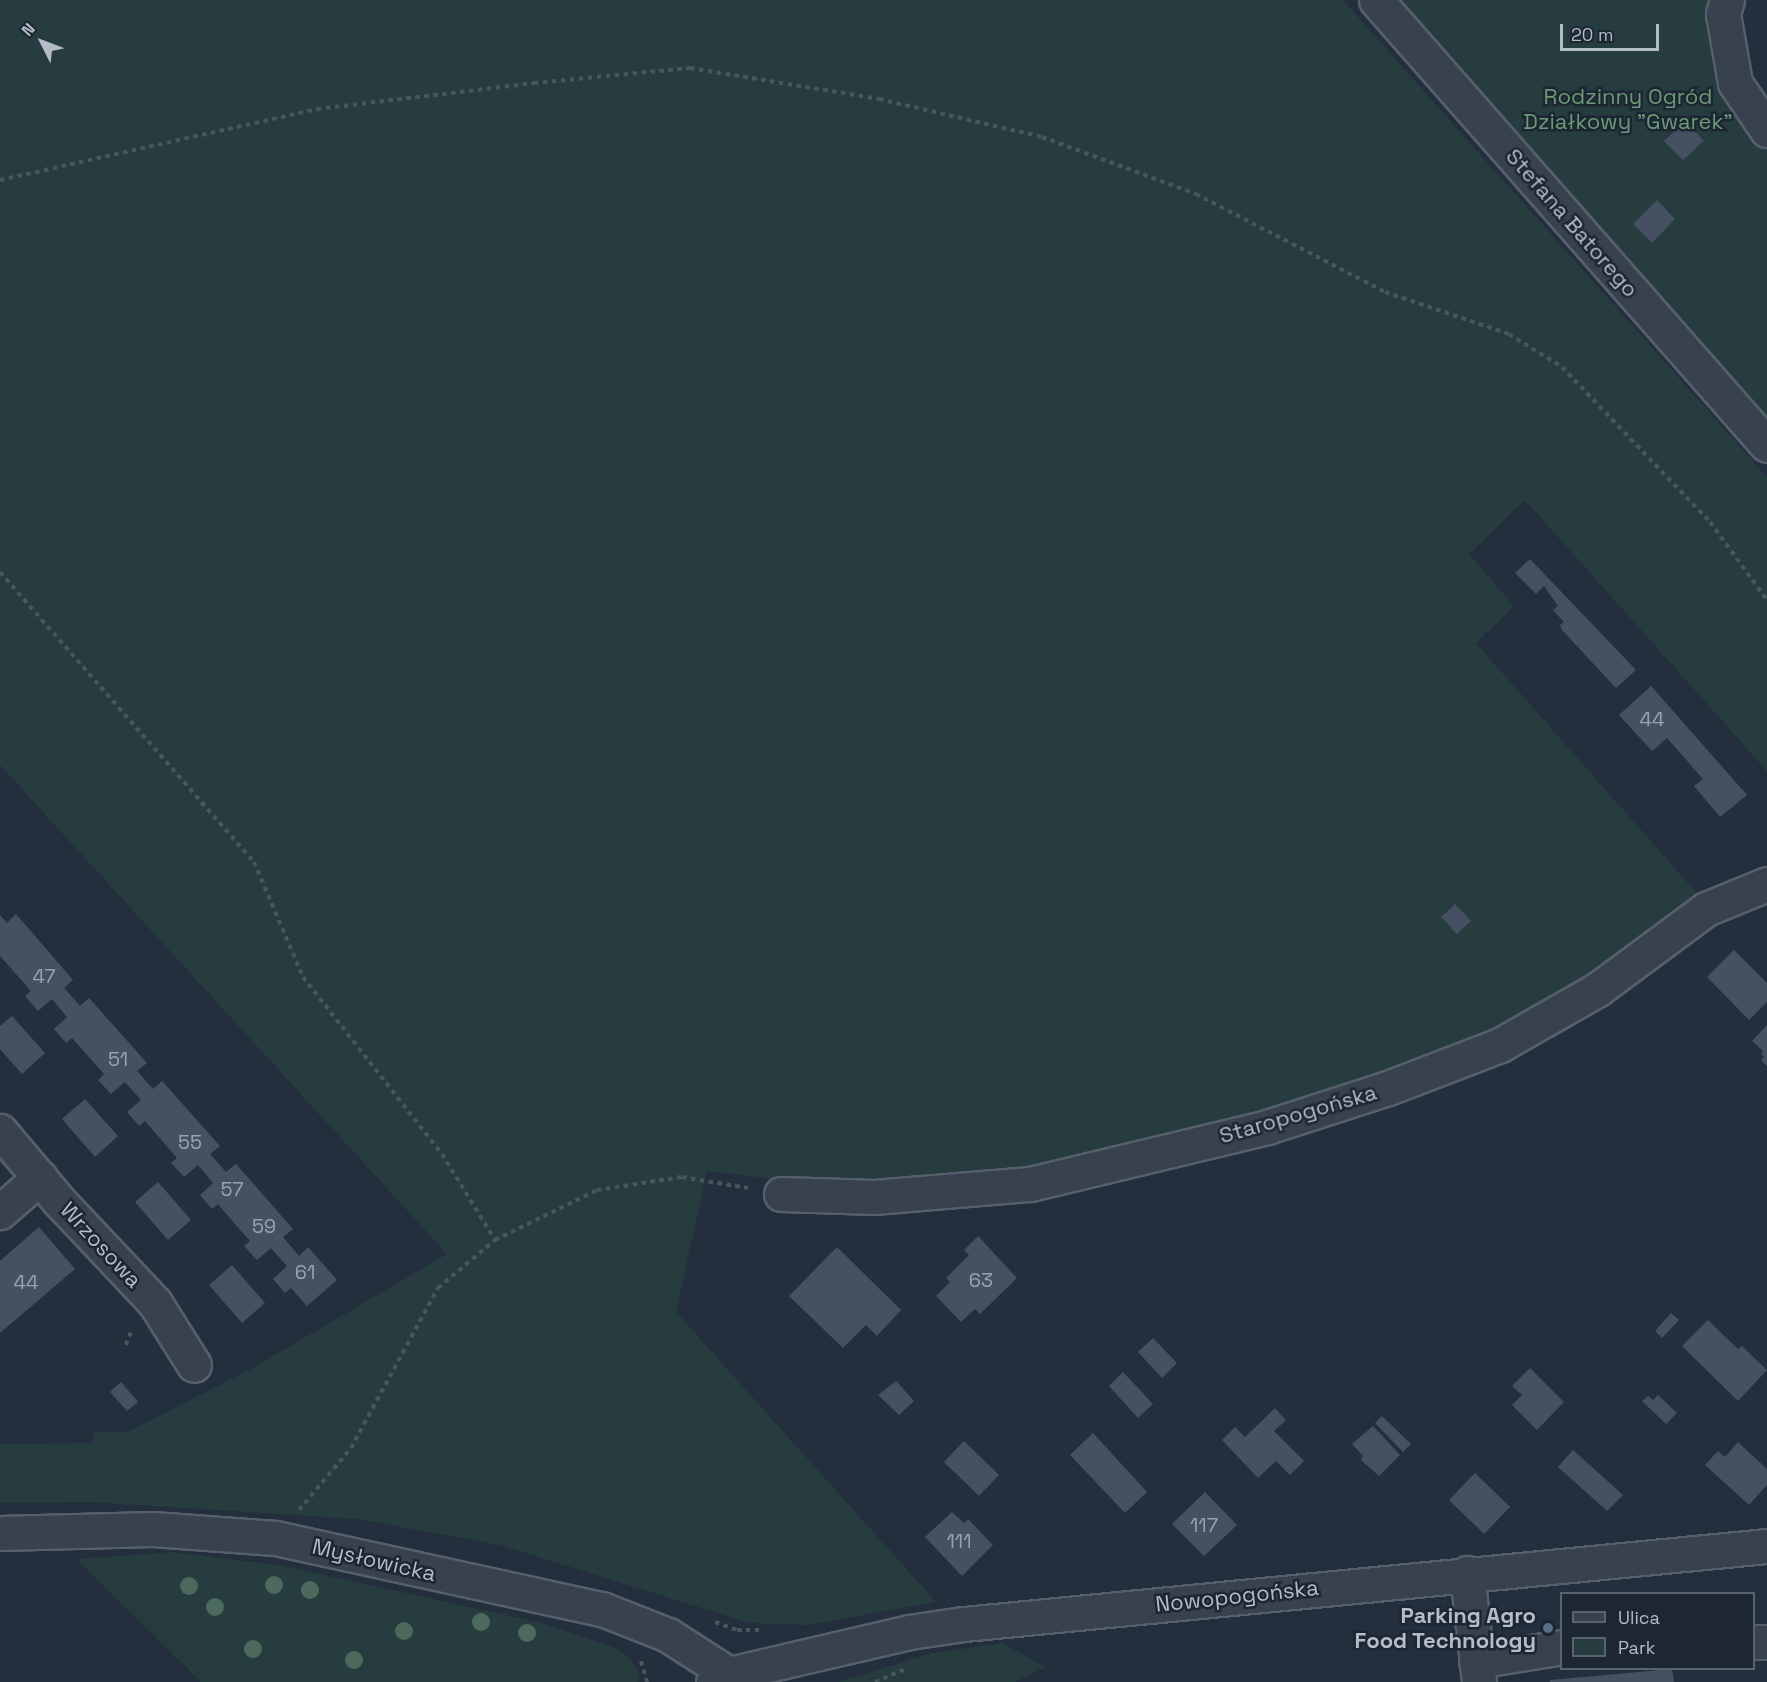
<!DOCTYPE html>
<meta charset="utf-8">
<style>
body{margin:0}
#map{position:relative;width:1767px;height:1682px;overflow:hidden;background:#242f3e;font-family:"Space Grotesk",sans-serif}
div>[style]{position:absolute}
[style*='--x']{left:calc(var(--x)*1px);top:calc(var(--y)*1px);width:calc(var(--w)*1px);rotate:calc(var(--a)*1deg)}
.green>*{inset:0;background:#263c3f}
.building>*{inset:0;background:#455162}
.path>*{height:4px;margin-top:-2px;transform-origin:0;background:repeating-linear-gradient(90deg,#44595c 0 4.5px,transparent 0 9px)}
.roads{filter:drop-shadow(2px 0 #565f6c) drop-shadow(-2px 0 #565f6c) drop-shadow(0 2px #565f6c) drop-shadow(0 -2px #565f6c)}
.minor>*{height:33px;margin:-16.5px;padding:0 16.5px;transform-origin:16.5px;border-radius:16.5px;background:#38414e}
.trees>*{width:18px;height:18px;margin:-9px;border-radius:50%;background:#4b6a5d}
.dots>*{width:16px;height:16px;translate:-50% -50%;box-sizing:border-box;border:3px solid #1d2633;border-radius:50%}
span{translate:-50% -50%;white-space:nowrap;text-align:center;line-height:1.15;-webkit-text-stroke:5px #1d2633;paint-order:stroke}
.number-label{font-size:20px;color:#98a1af}
.number-label span{-webkit-text-stroke-width:0}
.park-label{font-size:22px;color:#6b9a76}
.street-label{font-size:22px;color:#b4bcc9}
.poi-label{font-size:22px;color:#b4bcc9;font-weight:700}
.right{translate:-100% -50%;text-align:right}
.legend{position:absolute;left:1560px;top:1592px;width:195px;height:78px;box-sizing:border-box;background:#1d2633;border:2px solid #59626f;margin:0;padding:8px 10px;list-style:none;font-size:18px;color:#b4bcc9}
.legend li{display:flex;align-items:center;gap:12px;height:30px}
.legend b{width:30px;border:2px solid #59626f}
.north{position:absolute;left:12px;top:12px;width:60px;height:60px;-webkit-text-stroke:4px #1d2633;paint-order:stroke;rotate:312deg;font-size:16px;font-weight:700;line-height:24px;text-align:center;color:#b4bcc9}
.north::after{content:'';display:block;margin:auto;width:21px;height:27px;background:#b4bcc9;clip-path:polygon(50% 0,100% 100%,50% 72%,0 100%)}
.scale{position:absolute;left:1560px;top:24px;width:99px;height:27px;box-sizing:border-box;border:3px solid #b4bcc9;border-top:0;padding-left:8px;font-size:18px;line-height:21px;white-space:nowrap;color:#b4bcc9;-webkit-text-stroke:4px #1d2633;paint-order:stroke}
</style>
<div id="map">
<div class="green">
<i style="clip-path:polygon(0 0,1343px 0,1767px 477px,1767px 771px,1525px 500px,1469px 554px,1514px 606px,1476px 643px,1701px 898px,1588px 980px,1507px 1031px,1263px 1115px,1028px 1174px,873px 1191px,707px 1171px,676px 1312px,936px 1602px,808px 1625px,750px 1623px,500px 1545px,357px 1519px,90px 1502px,0 1503px,0 1444px,93px 1443px,94px 1432px,127px 1432px,251px 1369px,447px 1254px,0 765px)"></i>
<i style="clip-path:polygon(1382px 0,1727px 0,1767px 130px,1767px 425px)"></i>
<i style="clip-path:polygon(173px 1552px,279px 1565px,542px 1623px,618px 1649px,632px 1661px,640px 1677px,638px 1682px,201px 1682px,77px 1559px)"></i>
<i style="clip-path:polygon(1003px 1643px,1045px 1667px,1015px 1682px,838px 1682px,933px 1653px)"></i>
</div>
<div class="building">
<i style="clip-path:polygon(1685px 121px,1704px 141px,1683px 160px,1664px 141px)"></i>
<i style="clip-path:polygon(1657px 200px,1675px 219px,1652px 243px,1633px 224px)"></i>
<i style="clip-path:polygon(1530px 559px,1636px 670px,1616px 688px,1562px 630px,1560px 625px,1564px 622px,1553px 610px,1558px 606px,1544px 586px,1536px 594px,1515px 573px)"></i>
<i style="clip-path:polygon(1651px 686px,1747px 795px,1720px 817px,1694px 786px,1703px 779px,1667px 738px,1652px 751px,1619px 715px)"></i>
<i style="clip-path:polygon(1455px 904px,1471px 921px,1457px 934px,1441px 917px)"></i>
<i style="clip-path:polygon(16px 914px,73px 980px,64px 988px,80px 1006px,89px 998px,147px 1063px,137px 1071px,153px 1089px,162px 1081px,220px 1146px,210px 1154px,226px 1172px,236px 1164px,293px 1229px,283px 1237px,299px 1256px,308px 1247px,337px 1280px,307px 1306px,291px 1288px,285px 1293px,273px 1279px,287px 1266px,271px 1248px,257px 1260px,244px 1246px,250px 1241px,234px 1223px,218px 1204px,212px 1209px,200px 1195px,213px 1183px,198px 1165px,184px 1177px,171px 1163px,177px 1158px,145px 1121px,139px 1126px,127px 1112px,141px 1100px,125px 1082px,111px 1094px,98px 1080px,104px 1074px,72px 1038px,66px 1043px,54px 1029px,67px 1017px,52px 999px,38px 1011px,25px 996px,31px 991px,0 956px,0 915px,7px 923px)"></i>
<i style="clip-path:polygon(1734px 950px,1767px 983px,1767px 1002px,1749px 1020px,1707px 977px)"></i>
<i style="clip-path:polygon(12px 1016px,45px 1053px,22px 1074px,0 1049px,0 1026px)"></i>
<i style="clip-path:polygon(1767px 1025px,1767px 1066px,1761px 1060px,1764px 1057px,1761px 1054px,1763px 1051px,1752px 1041px)"></i>
<i style="clip-path:polygon(85px 1099px,118px 1136px,95px 1157px,62px 1119px)"></i>
<i style="clip-path:polygon(158px 1182px,191px 1220px,168px 1240px,135px 1202px)"></i>
<i style="clip-path:polygon(39px 1227px,75px 1269px,0 1333px,0 1261px)"></i>
<i style="clip-path:polygon(978px 1236px,1017px 1278px,980px 1314px,975px 1309px,961px 1322px,936px 1296px,950px 1282px,946px 1278px,969px 1255px,964px 1250px)"></i>
<i style="clip-path:polygon(837px 1247px,901px 1310px,877px 1336px,866px 1325px,843px 1348px,789px 1296px)"></i>
<i style="clip-path:polygon(232px 1265px,265px 1303px,242px 1323px,209px 1285px)"></i>
<i style="clip-path:polygon(1671px 1313px,1679px 1320px,1662px 1338px,1655px 1331px)"></i>
<i style="clip-path:polygon(1708px 1320px,1738px 1349px,1742px 1346px,1767px 1370px,1738px 1401px,1682px 1346px)"></i>
<i style="clip-path:polygon(1153px 1338px,1177px 1363px,1162px 1378px,1138px 1352px)"></i>
<i style="clip-path:polygon(1530px 1368px,1564px 1402px,1537px 1430px,1512px 1405px,1522px 1395px,1512px 1386px)"></i>
<i style="clip-path:polygon(1123px 1372px,1153px 1404px,1138px 1418px,1109px 1386px)"></i>
<i style="clip-path:polygon(896px 1381px,914px 1401px,899px 1415px,878px 1395px)"></i>
<i style="clip-path:polygon(121px 1382px,138px 1402px,127px 1411px,110px 1392px)"></i>
<i style="clip-path:polygon(1658px 1395px,1677px 1413px,1666px 1424px,1642px 1401px,1648px 1396px,1653px 1400px)"></i>
<i style="clip-path:polygon(1275px 1408px,1286px 1420px,1274px 1431px,1304px 1461px,1290px 1475px,1276px 1461px,1258px 1478px,1222px 1440px,1235px 1427px,1245px 1437px)"></i>
<i style="clip-path:polygon(1382px 1416px,1411px 1444px,1403px 1452px,1375px 1423px)"></i>
<i style="clip-path:polygon(1373px 1426px,1400px 1455px,1379px 1476px,1361px 1460px,1363px 1456px,1352px 1444px)"></i>
<i style="clip-path:polygon(1093px 1433px,1147px 1492px,1125px 1513px,1070px 1455px)"></i>
<i style="clip-path:polygon(964px 1441px,999px 1475px,979px 1496px,944px 1462px)"></i>
<i style="clip-path:polygon(1738px 1442px,1767px 1469px,1767px 1485px,1749px 1505px,1705px 1465px,1718px 1451px,1725px 1457px)"></i>
<i style="clip-path:polygon(1573px 1450px,1623px 1495px,1607px 1511px,1558px 1467px)"></i>
<i style="clip-path:polygon(1475px 1473px,1510px 1507px,1484px 1534px,1449px 1500px)"></i>
<i style="clip-path:polygon(1205px 1492px,1237px 1525px,1204px 1556px,1172px 1524px)"></i>
<i style="clip-path:polygon(952px 1512px,964px 1523px,968px 1519px,993px 1545px,962px 1576px,925px 1537px)"></i>
<i style="clip-path:polygon(1672px 1669px,1674px 1682px,1550px 1682px,1550px 1680px)"></i>
</div>
<div class="path">
<i style="--x:0;--y:180;--w:325;--a:-12.6"></i>
<i style="--x:317;--y:109;--w:219;--a:-6.8"></i>
<i style="--x:534;--y:83;--w:157;--a:-5.5"></i>
<i style="--x:690;--y:68;--w:192;--a:9.3"></i>
<i style="--x:879;--y:99;--w:167;--a:13.1"></i>
<i style="--x:1042;--y:137;--w:164;--a:20.3"></i>
<i style="--x:1196;--y:194;--w:213;--a:27.4"></i>
<i style="--x:1385;--y:292;--w:131;--a:18.7"></i>
<i style="--x:1509;--y:334;--w:62;--a:31.9"></i>
<i style="--x:1562;--y:367;--w:214;--a:46.3"></i>
<i style="--x:1710;--y:522;--w:97;--a:53.8"></i>
<i style="--x:0;--y:572;--w:386;--a:48.8"></i>
<i style="--x:254;--y:862;--w:125;--a:66.9"></i>
<i style="--x:303;--y:977;--w:225;--a:51.9"></i>
<i style="--x:442;--y:1154;--w:101;--a:58.4"></i>
<i style="--x:126;--y:1345;--w:17;--a:-69"></i>
<i style="--x:299;--y:1510;--w:81;--a:-50"></i>
<i style="--x:351;--y:1448;--w:182;--a:-61.5"></i>
<i style="--x:438;--y:1288;--w:75;--a:-40.1"></i>
<i style="--x:495;--y:1240;--w:114;--a:-26.1"></i>
<i style="--x:597;--y:1190;--w:86;--a:-8.7"></i>
<i style="--x:682;--y:1177;--w:67;--a:9.5"></i>
<i style="--x:715;--y:1622;--w:23;--a:20"></i>
<i style="--x:737;--y:1630;--w:26;--a:0"></i>
<i style="--x:641;--y:1661;--w:22;--a:74"></i>
<i style="--x:875;--y:1682;--w:34;--a:-23"></i>
</div>
<div class="roads">
<div class="minor">
<i style="--x:1376;--y:0;--w:592;--a:48.7"></i>
<i style="--x:1727;--y:0;--w:15;--a:106"></i>
<i style="--x:1723;--y:14;--w:70;--a:80.1"></i>
<i style="--x:1735;--y:83;--w:57;--a:55.8"></i>
<i style="--x:0;--y:1131;--w:92;--a:49.9"></i>
<i style="--x:59;--y:1201;--w:140;--a:46.7"></i>
<i style="--x:155;--y:1303;--w:73;--a:57.8"></i>
<i style="--x:781;--y:1194;--w:93;--a:1.8"></i>
<i style="--x:874;--y:1197;--w:157;--a:-4.8"></i>
<i style="--x:1030;--y:1184;--w:244;--a:-13.5"></i>
<i style="--x:1267;--y:1127;--w:127;--a:-17.9"></i>
<i style="--x:1388;--y:1088;--w:120;--a:-21"></i>
<i style="--x:1500;--y:1045;--w:113;--a:-29.7"></i>
<i style="--x:1598;--y:989;--w:134;--a:-36.5"></i>
<i style="--x:1706;--y:909;--w:66;--a:-22.3"></i>
<i style="--x:0;--y:1212;--w:53;--a:-41.2"></i>
<i style="--x:0;--y:1533;--w:153;--a:-1.5"></i>
<i style="--x:153;--y:1529;--w:122;--a:4.2"></i>
<i style="--x:275;--y:1538;--w:335;--a:12.3"></i>
<i style="--x:602;--y:1609;--w:71;--a:21.5"></i>
<i style="--x:668;--y:1635;--w:72;--a:32.6"></i>
<i style="--x:1467;--y:1573;--w:110;--a:83.7"></i>
<i style="--x:1754;--y:1642;--w:13;--a:0"></i>
<i style="--x:1476;--y:1661;--w:87;--a:-9.2"></i>
<i style="--x:713;--y:1682;--w:18;--a:-27"></i>
<i style="--x:729;--y:1674;--w:185;--a:-13.1"></i>
<i style="--x:909;--y:1632;--w:56;--a:-8.3"></i>
<i style="--x:964;--y:1624;--w:807;--a:-5.55"></i>
</div>
</div>
<div class="trees">
<i style="left:274px;top:1585px"></i>
<i style="left:189px;top:1586px"></i>
<i style="left:310px;top:1590px"></i>
<i style="left:215px;top:1607px"></i>
<i style="left:481px;top:1622px"></i>
<i style="left:404px;top:1631px"></i>
<i style="left:527px;top:1633px"></i>
<i style="left:253px;top:1649px"></i>
<i style="left:354px;top:1660px"></i>
</div>
<div class="dots">
<i style="left:1548px;top:1628px;background:#5c6f8a"></i>
</div>
<div class="number-label">
<span style="left:1652px;top:719px">44</span>
<span style="left:44px;top:976px">47</span>
<span style="left:118px;top:1059px">51</span>
<span style="left:190px;top:1142px">55</span>
<span style="left:232px;top:1189px">57</span>
<span style="left:264px;top:1226px">59</span>
<span style="left:305px;top:1272px">61</span>
<span style="left:981px;top:1280px">63</span>
<span style="left:26px;top:1282px">44</span>
<span style="left:1204px;top:1525px">117</span>
<span style="left:959px;top:1541px">111</span>
</div>
<div class="park-label">
<span style="left:1628px;top:109px">Rodzinny Ogród<br>Działkowy "Gwarek"</span>
</div>
<div class="street-label">
<span style="left:1572px;top:223px;rotate:49deg">Stefana Batorego</span>
<span style="left:1298px;top:1114px;rotate:-16deg">Staropogońska</span>
<span style="left:101px;top:1245px;rotate:47deg">Wrzosowa</span>
<span style="left:374px;top:1560px;rotate:13deg">Mysłowicka</span>
<span style="left:1237px;top:1596px;rotate:-6deg">Nowopogońska</span>
</div>
<div class="poi-label">
<span class="right" style="left:1536px;top:1628px">Parking Agro<br>Food Technology</span>
</div>
<ul class="legend">
<li><b style="height:8px;background:#38414e"></b>Ulica</li>
<li><b style="height:16px;background:#263c3f"></b>Park</li>
</ul>
<div class="north">N</div>
<div class="scale">20 m</div>
</div>
